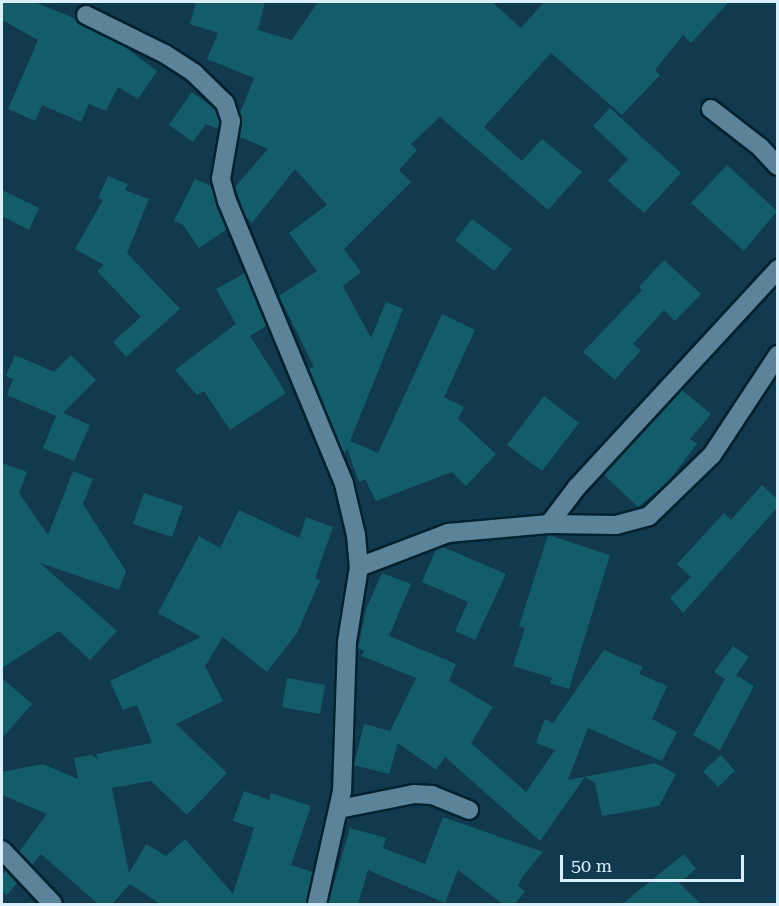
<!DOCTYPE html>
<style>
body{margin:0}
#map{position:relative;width:779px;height:906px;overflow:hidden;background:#123a4f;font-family:"Roboto Serif",serif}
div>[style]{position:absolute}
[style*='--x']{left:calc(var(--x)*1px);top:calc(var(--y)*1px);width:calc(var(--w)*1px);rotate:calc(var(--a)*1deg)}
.building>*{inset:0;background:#135c6a}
.roads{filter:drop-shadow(2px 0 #02212f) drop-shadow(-2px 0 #02212f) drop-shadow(0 2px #02212f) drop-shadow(0 -2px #02212f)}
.minor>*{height:18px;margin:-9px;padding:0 9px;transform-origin:9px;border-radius:9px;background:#5b839a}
span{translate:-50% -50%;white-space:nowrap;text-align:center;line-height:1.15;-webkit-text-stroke:4.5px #123a4f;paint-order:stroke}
.frame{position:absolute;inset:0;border:3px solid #daeffc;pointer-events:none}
.scale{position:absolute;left:560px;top:855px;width:184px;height:27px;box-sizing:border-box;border:3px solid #daeffc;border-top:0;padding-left:8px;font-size:18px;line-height:21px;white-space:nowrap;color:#daeffc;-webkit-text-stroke:4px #123a4f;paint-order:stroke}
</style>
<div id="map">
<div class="building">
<i style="clip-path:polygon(2px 2px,35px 2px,76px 19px,125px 47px,157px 71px,138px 99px,118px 87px,106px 111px,89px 104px,81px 122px,42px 105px,35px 121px,8px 109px,38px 40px,2px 20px)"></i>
<i style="clip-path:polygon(196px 2px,265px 2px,258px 30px,292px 40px,318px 2px,492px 2px,521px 28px,544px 2px,729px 2px,691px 43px,683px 35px,655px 70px,660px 75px,622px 115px,551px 53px,484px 127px,522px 161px,542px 139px,582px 172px,548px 210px,440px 117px,411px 144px,417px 150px,399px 170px,411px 182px,344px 249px,361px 272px,343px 286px,371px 338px,386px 302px,403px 309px,350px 441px,378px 453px,442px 314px,475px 330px,444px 397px,464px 407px,458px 419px,496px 454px,466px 486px,452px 472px,376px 501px,365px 479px,359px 482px,347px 448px,344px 455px,309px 369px,314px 367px,279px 296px,317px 271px,289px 233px,327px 205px,295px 169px,252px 223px,245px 216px,235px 187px,268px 149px,240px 137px,240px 113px,254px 78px,207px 59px,218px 33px,190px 24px)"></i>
<i style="clip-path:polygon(192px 92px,215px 109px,219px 122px,218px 129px,206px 124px,193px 142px,169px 125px)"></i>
<i style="clip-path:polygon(610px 108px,681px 173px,644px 213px,608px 181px,628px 159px,593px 126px)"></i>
<i style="clip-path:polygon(727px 165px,777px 211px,744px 251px,691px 203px)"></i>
<i style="clip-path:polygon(108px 176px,128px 184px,125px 190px,149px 199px,127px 253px,180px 309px,126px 357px,113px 342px,141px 317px,97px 271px,104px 265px,75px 249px,103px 200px,98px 198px)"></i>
<i style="clip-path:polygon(195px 179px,211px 186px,227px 229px,199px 248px,183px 225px,174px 221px)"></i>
<i style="clip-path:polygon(2px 190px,39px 208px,29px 230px,2px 216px)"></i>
<i style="clip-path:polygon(472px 219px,512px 249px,494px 271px,455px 240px)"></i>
<i style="clip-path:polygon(664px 260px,701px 294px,675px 321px,664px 310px,633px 344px,641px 350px,615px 380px,583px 352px,642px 290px,639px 287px)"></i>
<i style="clip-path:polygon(245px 273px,266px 326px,250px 336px,286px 393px,230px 430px,204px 391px,197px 395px,175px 370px,236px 324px,216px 289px)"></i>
<i style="clip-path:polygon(15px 355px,54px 372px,71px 355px,96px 380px,63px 413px,90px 425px,74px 461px,43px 448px,56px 416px,7px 395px,13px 379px,6px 376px)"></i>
<i style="clip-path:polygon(682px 390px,711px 414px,690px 439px,697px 444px,668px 482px,638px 507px,604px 475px)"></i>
<i style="clip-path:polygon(544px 396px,579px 423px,542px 471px,507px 445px)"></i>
<i style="clip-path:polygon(2px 463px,27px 472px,19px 493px,48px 535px,73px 471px,93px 479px,83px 504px,126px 571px,119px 590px,40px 563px,117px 631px,90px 660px,59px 631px,2px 668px)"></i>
<i style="clip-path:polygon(762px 485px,777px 499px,777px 508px,683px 613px,670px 598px,691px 577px,677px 564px,724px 513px,731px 520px)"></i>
<i style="clip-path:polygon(144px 493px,183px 506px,172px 537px,133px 524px)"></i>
<i style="clip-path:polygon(239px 510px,299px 538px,306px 517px,333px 527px,315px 578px,320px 580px,297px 633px,267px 672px,223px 637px,205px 666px,223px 701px,176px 724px,227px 773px,187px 815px,151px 781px,112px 788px,129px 873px,146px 844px,166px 856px,185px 839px,233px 894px,254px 828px,233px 821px,244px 791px,269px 800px,271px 793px,311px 806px,291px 865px,313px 872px,306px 904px,160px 904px,130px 884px,112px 904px,98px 904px,41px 854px,32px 865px,19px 852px,47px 814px,2px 795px,2px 772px,43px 764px,78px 779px,74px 758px,92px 755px,98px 760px,96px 754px,152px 743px,137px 705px,123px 710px,110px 681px,201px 637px,158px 613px,199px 536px,220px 548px)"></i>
<i style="clip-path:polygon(548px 535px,610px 555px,569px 689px,550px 683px,552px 678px,513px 666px,525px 628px,519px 626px)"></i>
<i style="clip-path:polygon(443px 547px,506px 574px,475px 640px,455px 631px,468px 602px,422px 582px,436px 549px)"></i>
<i style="clip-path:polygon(382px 573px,411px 584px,389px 636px,456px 664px,449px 681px,493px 707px,471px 743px,526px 792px,555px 750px,536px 743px,545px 719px,553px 723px,604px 650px,643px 667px,639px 674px,667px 686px,652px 719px,677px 732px,662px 761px,588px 728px,568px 780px,655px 763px,676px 774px,659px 806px,602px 816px,595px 783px,585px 777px,540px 841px,445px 757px,436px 770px,398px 743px,389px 774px,354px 765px,364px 724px,390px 731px,416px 678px,362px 656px,364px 651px,358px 648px,366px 609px)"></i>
<i style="clip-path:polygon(733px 646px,749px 657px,736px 675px,754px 686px,720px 750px,693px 735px,725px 679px,714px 672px)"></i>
<i style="clip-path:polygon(2px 678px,32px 704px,2px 738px)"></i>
<i style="clip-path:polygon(287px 678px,325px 685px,320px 714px,282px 707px)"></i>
<i style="clip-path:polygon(721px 755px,735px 771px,718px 787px,703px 771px)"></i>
<i style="clip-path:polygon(443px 817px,543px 852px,522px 877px,518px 886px,525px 891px,515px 904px,503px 904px,458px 870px,445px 903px,368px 870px,358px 904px,328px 904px,350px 828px,386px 838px,383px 848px,425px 864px)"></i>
<i style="clip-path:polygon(684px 854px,696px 869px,679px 883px,701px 904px,622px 904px)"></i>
<i style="clip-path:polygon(6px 870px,17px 883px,7px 895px,2px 891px,2px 876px)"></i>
</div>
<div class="roads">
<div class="minor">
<i style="--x:86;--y:15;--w:88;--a:26.3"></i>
<i style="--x:165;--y:54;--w:35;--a:33"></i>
<i style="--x:194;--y:73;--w:43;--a:44.1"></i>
<i style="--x:225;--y:103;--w:19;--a:72"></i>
<i style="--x:231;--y:121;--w:59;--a:99.8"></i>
<i style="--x:221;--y:179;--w:23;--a:75"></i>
<i style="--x:227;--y:201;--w:306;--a:67.5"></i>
<i style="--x:344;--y:484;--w:52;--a:76.8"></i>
<i style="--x:356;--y:535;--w:32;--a:85"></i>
<i style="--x:359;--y:567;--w:76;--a:99.1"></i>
<i style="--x:347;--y:642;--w:149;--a:91.9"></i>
<i style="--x:342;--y:791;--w:116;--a:102.5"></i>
<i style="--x:711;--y:109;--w:62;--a:37.8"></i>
<i style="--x:760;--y:147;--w:26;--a:47"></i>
<i style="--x:549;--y:524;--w:46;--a:-52.9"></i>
<i style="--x:577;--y:487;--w:297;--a:-47.3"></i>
<i style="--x:359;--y:567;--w:95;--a:-20.9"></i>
<i style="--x:448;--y:533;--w:101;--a:-5.1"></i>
<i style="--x:549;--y:524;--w:67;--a:0.9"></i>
<i style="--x:616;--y:525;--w:34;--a:-15"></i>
<i style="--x:649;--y:516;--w:88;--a:-44.1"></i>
<i style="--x:712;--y:455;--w:120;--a:-56.6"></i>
<i style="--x:339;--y:809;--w:76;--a:-11.3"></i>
<i style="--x:414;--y:794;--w:18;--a:3"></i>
<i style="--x:432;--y:795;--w:40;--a:22"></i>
<i style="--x:2;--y:850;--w:74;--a:46.6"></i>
</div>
</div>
<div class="frame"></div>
<div class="scale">50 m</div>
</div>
